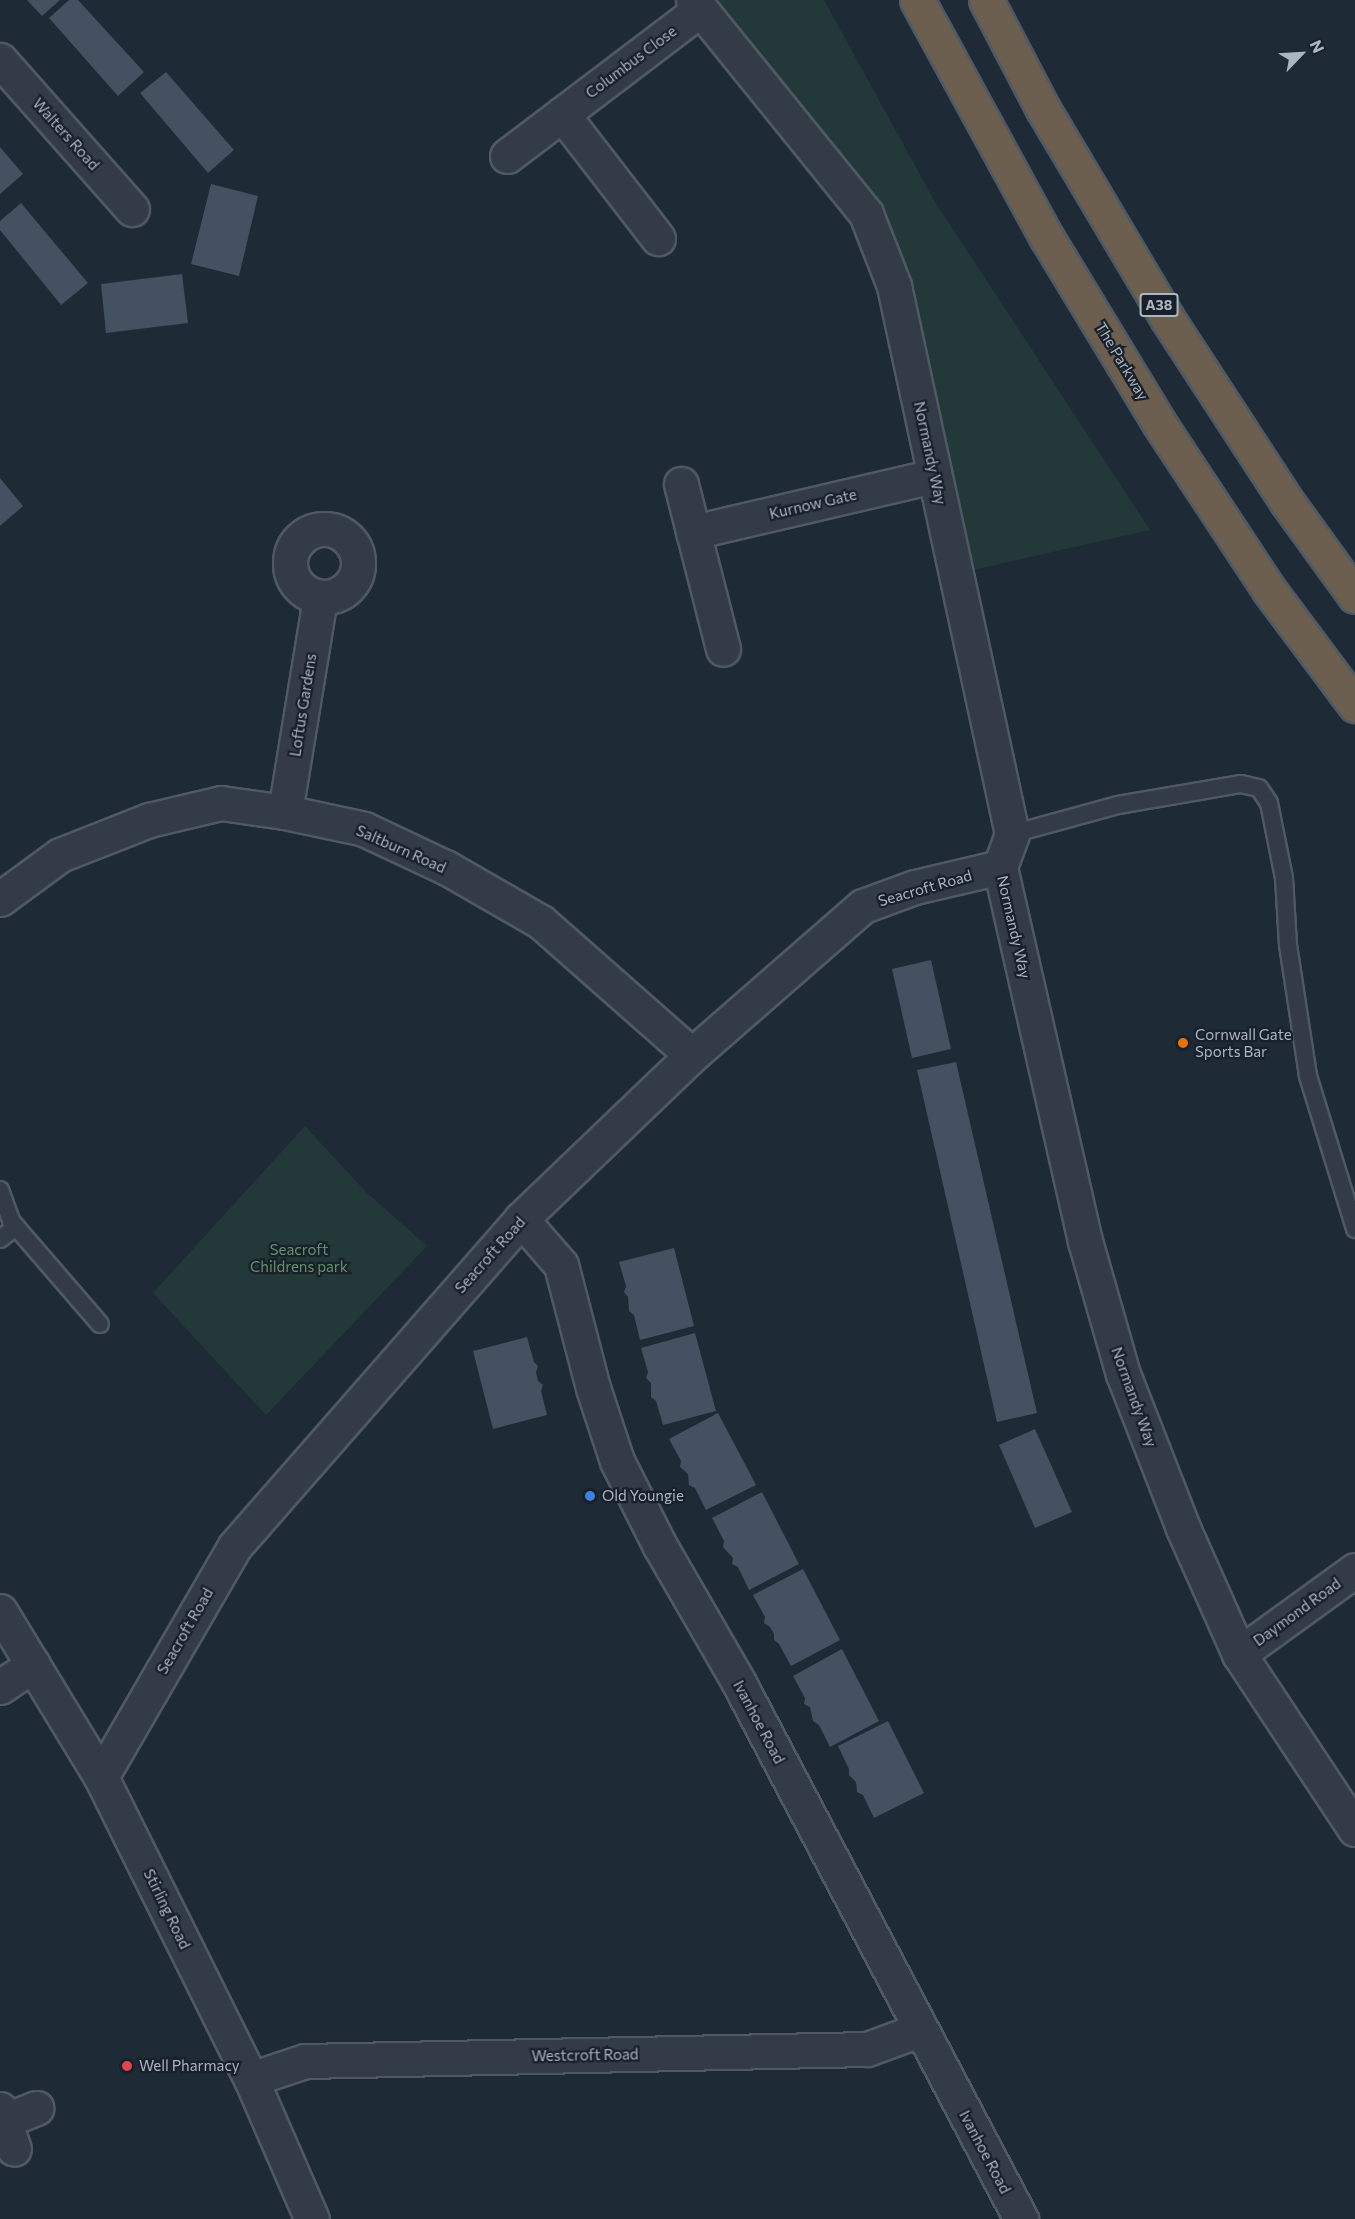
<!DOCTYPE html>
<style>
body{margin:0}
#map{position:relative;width:1355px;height:2219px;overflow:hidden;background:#1e2a35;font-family:Commissioner,sans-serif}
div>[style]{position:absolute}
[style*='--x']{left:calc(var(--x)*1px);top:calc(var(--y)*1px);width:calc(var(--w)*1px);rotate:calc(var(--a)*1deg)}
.green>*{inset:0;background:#233939}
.building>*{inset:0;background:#445160}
.roads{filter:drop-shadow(2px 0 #4f5964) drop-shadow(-2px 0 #4f5964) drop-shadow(0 2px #4f5964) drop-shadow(0 -2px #4f5964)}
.lane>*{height:16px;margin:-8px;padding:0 8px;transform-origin:8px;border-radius:8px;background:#323b46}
.street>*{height:33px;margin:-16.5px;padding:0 16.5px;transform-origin:16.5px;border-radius:16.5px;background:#323b46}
.street>.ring{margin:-16.5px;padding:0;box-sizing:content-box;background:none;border:33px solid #323b46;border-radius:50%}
.highway>*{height:33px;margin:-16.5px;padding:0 16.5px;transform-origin:16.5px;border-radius:16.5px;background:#6c5f4f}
.dots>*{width:16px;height:16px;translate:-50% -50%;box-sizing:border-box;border:3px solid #18202a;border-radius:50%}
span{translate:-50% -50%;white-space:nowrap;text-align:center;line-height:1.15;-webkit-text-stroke:4.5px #18202a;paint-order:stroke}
.shield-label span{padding:2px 4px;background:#18202a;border:2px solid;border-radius:4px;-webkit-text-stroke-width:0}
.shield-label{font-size:14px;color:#abb6c3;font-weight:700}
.street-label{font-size:15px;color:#abb6c3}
.poi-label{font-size:15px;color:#abb6c3}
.left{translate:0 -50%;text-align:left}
.park-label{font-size:15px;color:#63936c}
.north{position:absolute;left:1271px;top:24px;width:60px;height:60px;-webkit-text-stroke:4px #18202a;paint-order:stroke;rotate:65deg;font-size:16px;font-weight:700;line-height:24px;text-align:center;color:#abb6c3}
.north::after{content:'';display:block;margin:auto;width:21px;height:27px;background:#abb6c3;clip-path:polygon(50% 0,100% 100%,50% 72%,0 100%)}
</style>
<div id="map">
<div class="green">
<i style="clip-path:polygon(693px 0,824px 0,935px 202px,1150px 530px,955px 574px,866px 214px)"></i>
<i style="clip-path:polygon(305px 1126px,366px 1192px,427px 1246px,266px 1415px,153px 1293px)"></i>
</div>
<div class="building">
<i style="clip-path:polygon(27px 0,60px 0,42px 16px)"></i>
<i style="clip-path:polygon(69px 0,78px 0,144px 72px,118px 96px,49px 18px)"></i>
<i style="clip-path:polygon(166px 72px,234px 150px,208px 173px,140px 93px)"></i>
<i style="clip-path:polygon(0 147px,23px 174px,0 194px)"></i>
<i style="clip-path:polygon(211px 184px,258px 196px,239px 276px,191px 264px)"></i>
<i style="clip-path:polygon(21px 203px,88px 283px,61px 305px,0 230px,0 221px)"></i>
<i style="clip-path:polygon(182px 274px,188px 323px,106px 333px,101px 284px)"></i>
<i style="clip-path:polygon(0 478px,23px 506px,0 526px)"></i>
<i style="clip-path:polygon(931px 960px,951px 1049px,912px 1058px,892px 969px)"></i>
<i style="clip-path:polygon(956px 1062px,1037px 1413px,997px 1422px,917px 1070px)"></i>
<i style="clip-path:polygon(674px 1248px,694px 1326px,640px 1340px,634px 1315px,629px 1311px,628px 1297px,624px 1292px,626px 1286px,619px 1262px)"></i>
<i style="clip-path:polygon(695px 1333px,716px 1411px,663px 1425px,656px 1401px,651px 1397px,651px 1383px,646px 1378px,648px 1372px,641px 1348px)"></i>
<i style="clip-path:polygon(527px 1337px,534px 1362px,538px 1366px,536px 1372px,538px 1381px,543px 1385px,541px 1391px,547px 1415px,493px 1429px,473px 1351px)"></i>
<i style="clip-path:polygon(718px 1413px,756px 1485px,706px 1510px,695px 1488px,689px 1485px,688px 1474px,680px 1467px,681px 1461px,669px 1439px)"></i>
<i style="clip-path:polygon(1035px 1429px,1072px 1512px,1035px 1528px,999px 1445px)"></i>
<i style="clip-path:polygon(762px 1492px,799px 1564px,749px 1590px,738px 1567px,732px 1564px,733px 1558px,723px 1547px,724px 1541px,712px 1518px)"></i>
<i style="clip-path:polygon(803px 1569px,840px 1640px,791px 1666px,779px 1644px,774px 1640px,774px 1634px,770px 1627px,764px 1623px,765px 1617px,753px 1595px)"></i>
<i style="clip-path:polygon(842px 1649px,879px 1721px,830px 1747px,819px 1725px,813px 1721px,810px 1707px,804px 1704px,805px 1698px,793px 1676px)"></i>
<i style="clip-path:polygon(888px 1721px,924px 1793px,874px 1818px,863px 1795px,857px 1792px,856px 1782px,849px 1775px,849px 1769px,838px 1746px)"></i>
</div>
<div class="roads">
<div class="lane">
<i style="--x:1012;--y:834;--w:110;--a:-15.3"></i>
<i style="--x:1118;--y:805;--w:125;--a:-9.7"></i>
<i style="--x:1241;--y:784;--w:18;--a:13"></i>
<i style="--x:1259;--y:788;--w:18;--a:56"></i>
<i style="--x:1269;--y:803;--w:76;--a:78.7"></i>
<i style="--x:1284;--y:878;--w:67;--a:86.6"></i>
<i style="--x:1288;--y:945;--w:133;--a:81.3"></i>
<i style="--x:1308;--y:1076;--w:160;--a:72.9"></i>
<i style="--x:0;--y:1190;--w:33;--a:70"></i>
<i style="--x:11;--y:1221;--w:136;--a:49.2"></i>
<i style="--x:0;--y:1239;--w:20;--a:-37"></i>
</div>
<div class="street">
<i style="--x:693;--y:0;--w:275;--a:51"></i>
<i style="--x:866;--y:214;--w:77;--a:68.7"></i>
<i style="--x:894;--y:286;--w:561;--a:77.85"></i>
<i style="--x:1012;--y:834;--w:35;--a:110"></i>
<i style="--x:1000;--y:867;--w:384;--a:77.2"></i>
<i style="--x:1085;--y:1241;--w:138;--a:74.1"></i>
<i style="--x:1123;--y:1374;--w:165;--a:68.7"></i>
<i style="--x:1183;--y:1528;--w:138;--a:66"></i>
<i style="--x:1239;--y:1654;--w:210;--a:56.5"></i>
<i style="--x:0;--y:60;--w:199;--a:48.5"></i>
<i style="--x:562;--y:114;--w:157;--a:52.3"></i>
<i style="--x:507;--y:156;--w:243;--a:-37.2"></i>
<i style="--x:681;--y:484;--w:170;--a:75.7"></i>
<i class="ring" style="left:290px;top:529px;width:35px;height:35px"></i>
<i style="--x:693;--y:532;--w:247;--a:-13.1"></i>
<i style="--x:285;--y:812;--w:217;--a:-80.7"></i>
<i style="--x:0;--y:899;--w:74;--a:-36.3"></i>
<i style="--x:60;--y:855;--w:96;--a:-21.5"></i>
<i style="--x:149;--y:820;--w:74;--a:-13.3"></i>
<i style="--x:221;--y:803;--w:65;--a:8"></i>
<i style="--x:285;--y:812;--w:81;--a:12.1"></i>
<i style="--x:364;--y:829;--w:92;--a:25.2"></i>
<i style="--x:447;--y:868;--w:108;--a:29.9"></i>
<i style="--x:541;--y:922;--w:201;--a:41.4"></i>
<i style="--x:521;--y:1219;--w:61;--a:49"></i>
<i style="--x:561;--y:1265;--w:127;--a:75.4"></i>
<i style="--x:593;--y:1388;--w:77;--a:71.8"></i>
<i style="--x:617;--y:1461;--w:95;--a:63.2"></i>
<i style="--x:660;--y:1546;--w:158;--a:60"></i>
<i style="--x:739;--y:1683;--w:606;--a:62.25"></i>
<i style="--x:0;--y:1611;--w:194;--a:58.7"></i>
<i style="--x:101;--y:1777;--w:337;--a:63.6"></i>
<i style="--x:251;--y:2079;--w:153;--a:66.5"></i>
<i style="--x:1239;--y:1654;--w:143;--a:-35.9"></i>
<i style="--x:0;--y:1687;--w:40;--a:-34"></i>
<i style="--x:101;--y:1777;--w:267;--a:-59.9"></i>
<i style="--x:235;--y:1546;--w:434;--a:-48.8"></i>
<i style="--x:521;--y:1219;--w:237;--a:-43.8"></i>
<i style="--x:692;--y:1055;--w:227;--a:-41.1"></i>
<i style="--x:863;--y:906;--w:55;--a:-20.1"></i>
<i style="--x:915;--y:887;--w:87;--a:-13.2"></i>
<i style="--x:251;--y:2079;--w:57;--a:-18.4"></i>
<i style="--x:305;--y:2061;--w:562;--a:-1.22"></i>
<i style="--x:867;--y:2049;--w:55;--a:-20.1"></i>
<i style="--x:0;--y:2109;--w:42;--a:70.7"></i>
<i style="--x:4;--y:2121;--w:35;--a:-22"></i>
</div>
<div class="highway">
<i style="--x:917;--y:0;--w:271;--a:61.4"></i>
<i style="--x:1047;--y:238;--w:216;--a:58.8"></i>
<i style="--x:1159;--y:423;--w:200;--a:56.6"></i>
<i style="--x:1269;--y:590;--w:144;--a:53.2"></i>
<i style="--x:986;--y:0;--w:123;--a:62.4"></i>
<i style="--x:1043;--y:109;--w:243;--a:59.3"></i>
<i style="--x:1167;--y:318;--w:220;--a:56.9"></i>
<i style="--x:1287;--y:502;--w:116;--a:54.1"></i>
</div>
</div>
<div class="dots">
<i style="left:1183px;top:1043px;background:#e8710a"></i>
<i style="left:590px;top:1496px;background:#3f7fe0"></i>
<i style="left:127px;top:2066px;background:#e0444e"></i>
</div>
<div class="shield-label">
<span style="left:1159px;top:305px">A38</span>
</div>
<div class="street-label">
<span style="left:631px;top:62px;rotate:-37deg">Columbus Close</span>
<span style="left:66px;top:134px;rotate:48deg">Walters Road</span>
<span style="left:1122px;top:361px;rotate:59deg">The Parkway</span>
<span style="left:930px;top:453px;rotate:78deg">Normandy Way</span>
<span style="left:813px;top:504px;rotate:-13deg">Kurnow Gate</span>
<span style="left:303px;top:705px;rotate:-81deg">Loftus Gardens</span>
<span style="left:401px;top:849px;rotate:24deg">Saltburn Road</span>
<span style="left:925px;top:888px;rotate:-16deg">Seacroft Road</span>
<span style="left:1014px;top:927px;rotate:77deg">Normandy Way</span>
<span style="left:490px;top:1255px;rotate:-48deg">Seacroft Road</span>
<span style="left:1134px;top:1397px;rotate:70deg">Normandy Way</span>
<span style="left:1297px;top:1612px;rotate:-36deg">Daymond Road</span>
<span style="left:185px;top:1631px;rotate:-60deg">Seacroft Road</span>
<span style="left:759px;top:1722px;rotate:62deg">Ivanhoe Road</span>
<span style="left:167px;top:1909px;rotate:64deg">Stirling Road</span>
<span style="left:585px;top:2055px;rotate:-1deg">Westcroft Road</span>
<span style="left:985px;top:2152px;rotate:62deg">Ivanhoe Road</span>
</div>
<div class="poi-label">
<span class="left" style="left:1195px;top:1043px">Cornwall Gate<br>Sports Bar</span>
<span class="left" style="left:602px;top:1496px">Old Youngie</span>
<span class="left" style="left:139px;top:2066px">Well Pharmacy</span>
</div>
<div class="park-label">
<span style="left:299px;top:1258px">Seacroft<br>Childrens park</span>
</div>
<div class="north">N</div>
</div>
